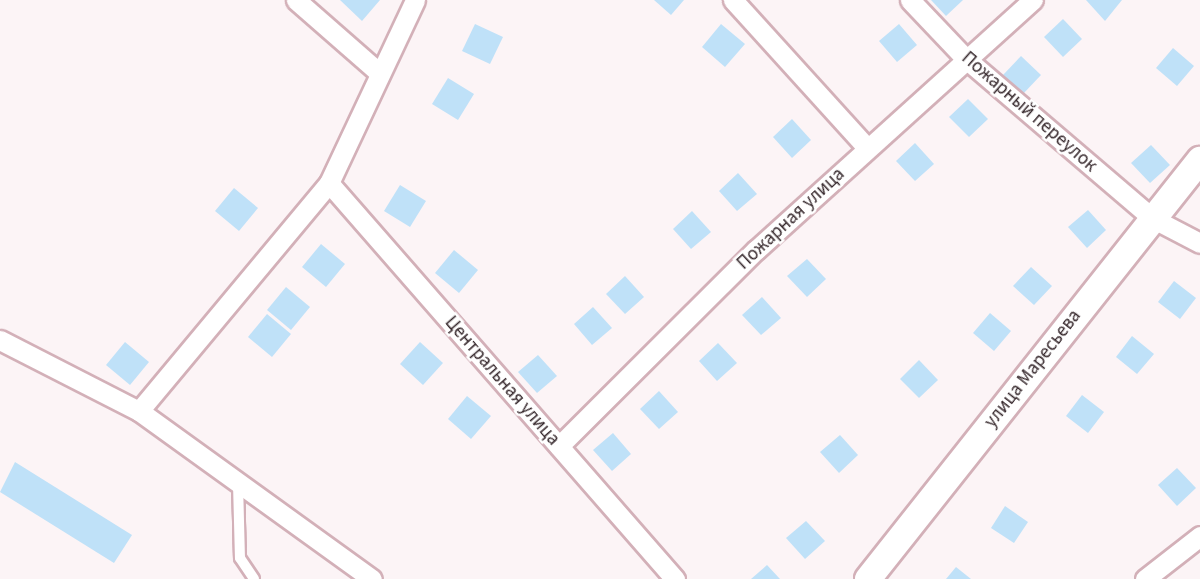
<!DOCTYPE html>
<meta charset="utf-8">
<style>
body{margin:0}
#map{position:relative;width:1200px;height:579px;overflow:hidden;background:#fcf4f6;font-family:"Source Sans 3",sans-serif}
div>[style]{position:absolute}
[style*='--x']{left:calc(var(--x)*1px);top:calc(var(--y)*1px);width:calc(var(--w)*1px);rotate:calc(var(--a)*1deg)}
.building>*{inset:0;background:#bfe1f8}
.roads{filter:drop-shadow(2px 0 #d3b0b8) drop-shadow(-2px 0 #d3b0b8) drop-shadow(0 2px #d3b0b8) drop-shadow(0 -2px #d3b0b8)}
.lane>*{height:10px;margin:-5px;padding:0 5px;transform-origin:5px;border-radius:5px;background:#fff}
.street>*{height:19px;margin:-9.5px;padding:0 9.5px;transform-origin:9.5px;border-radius:9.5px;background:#fff}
.secondary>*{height:26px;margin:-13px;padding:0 13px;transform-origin:13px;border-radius:13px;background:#fff}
span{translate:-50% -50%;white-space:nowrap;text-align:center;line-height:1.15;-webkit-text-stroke:5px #fff;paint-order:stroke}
.street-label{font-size:19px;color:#332529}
</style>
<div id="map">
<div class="building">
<i style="clip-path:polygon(340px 0,380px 0,362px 21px)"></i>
<i style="clip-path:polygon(654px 0,684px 0,671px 15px)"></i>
<i style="clip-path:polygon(931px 0,963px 0,946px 16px)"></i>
<i style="clip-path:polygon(1086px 0,1122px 0,1105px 21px)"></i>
<i style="clip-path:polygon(1063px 19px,1082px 39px,1063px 57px,1044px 37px)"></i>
<i style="clip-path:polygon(475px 24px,503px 37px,490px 64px,462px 51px)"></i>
<i style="clip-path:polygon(721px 24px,745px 44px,725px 67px,702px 47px)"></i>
<i style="clip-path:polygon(899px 24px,917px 45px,897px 62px,879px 41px)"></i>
<i style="clip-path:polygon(1173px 48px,1194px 66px,1177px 86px,1156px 68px)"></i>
<i style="clip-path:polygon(1021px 56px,1041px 75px,1023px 94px,1003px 75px)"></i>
<i style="clip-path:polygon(448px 78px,474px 94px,458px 120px,432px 104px)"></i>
<i style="clip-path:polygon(968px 99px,988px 119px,969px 137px,949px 117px)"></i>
<i style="clip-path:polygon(792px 119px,811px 140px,792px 158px,773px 137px)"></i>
<i style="clip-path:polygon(915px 143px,934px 164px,915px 181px,896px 161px)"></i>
<i style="clip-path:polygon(1151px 145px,1170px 165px,1150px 183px,1131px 163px)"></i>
<i style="clip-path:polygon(738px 173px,757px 194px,737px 211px,719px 191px)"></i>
<i style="clip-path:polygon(400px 185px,426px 201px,410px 227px,384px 211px)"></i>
<i style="clip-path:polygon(234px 188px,258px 208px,239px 231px,215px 211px)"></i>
<i style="clip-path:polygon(1088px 210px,1106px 230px,1087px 248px,1068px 227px)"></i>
<i style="clip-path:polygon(692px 211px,711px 232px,691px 249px,673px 229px)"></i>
<i style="clip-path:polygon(321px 244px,345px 264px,326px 287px,302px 267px)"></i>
<i style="clip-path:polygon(454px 250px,478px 270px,459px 293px,435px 273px)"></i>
<i style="clip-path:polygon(807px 259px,826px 279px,807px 297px,787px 276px)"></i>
<i style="clip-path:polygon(1031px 267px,1052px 286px,1034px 305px,1013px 286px)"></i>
<i style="clip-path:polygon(625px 276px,644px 297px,625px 314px,606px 294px)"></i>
<i style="clip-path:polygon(1174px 281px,1196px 298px,1180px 319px,1158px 302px)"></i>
<i style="clip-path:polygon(286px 287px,310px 307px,291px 330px,267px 310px)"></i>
<i style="clip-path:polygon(762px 297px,781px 318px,761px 335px,742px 315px)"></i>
<i style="clip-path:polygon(593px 307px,612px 328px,592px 345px,574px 324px)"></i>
<i style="clip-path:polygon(990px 313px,1011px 331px,994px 351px,973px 333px)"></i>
<i style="clip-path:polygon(267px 314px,291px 334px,272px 357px,248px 337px)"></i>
<i style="clip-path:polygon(1132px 336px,1154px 354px,1137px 374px,1116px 357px)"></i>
<i style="clip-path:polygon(125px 342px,149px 362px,130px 385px,106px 365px)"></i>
<i style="clip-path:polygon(420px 342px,443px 363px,423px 385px,400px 364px)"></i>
<i style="clip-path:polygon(718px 343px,737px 363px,717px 381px,699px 361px)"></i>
<i style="clip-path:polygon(538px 355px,557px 376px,537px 393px,518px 372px)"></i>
<i style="clip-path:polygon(919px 360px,938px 380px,919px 398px,900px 379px)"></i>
<i style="clip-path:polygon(659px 391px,678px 412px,659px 429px,640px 409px)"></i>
<i style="clip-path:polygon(1082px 395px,1104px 412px,1088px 433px,1066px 416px)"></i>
<i style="clip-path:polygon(467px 396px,491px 416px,471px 439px,448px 419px)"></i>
<i style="clip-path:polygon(613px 433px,631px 454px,612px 471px,593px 450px)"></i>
<i style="clip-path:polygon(840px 435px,858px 455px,839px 473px,820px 452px)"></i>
<i style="clip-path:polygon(15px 462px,132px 535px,114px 563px,0 492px)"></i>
<i style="clip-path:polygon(1177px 468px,1196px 488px,1177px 506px,1158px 485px)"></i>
<i style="clip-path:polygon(1005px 506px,1028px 522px,1014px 543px,991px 528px)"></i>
<i style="clip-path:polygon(806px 521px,825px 541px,805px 559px,786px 538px)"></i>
<i style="clip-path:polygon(767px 565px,780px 579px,751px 579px)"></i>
<i style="clip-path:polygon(956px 567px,971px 579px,946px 579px)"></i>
</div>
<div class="roads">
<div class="lane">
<i style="--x:238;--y:483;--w:75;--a:88.5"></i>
<i style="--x:240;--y:558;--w:25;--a:56"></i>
</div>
<div class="street">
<i style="--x:296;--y:0;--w:108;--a:41.2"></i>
<i style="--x:733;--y:0;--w:200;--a:47.8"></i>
<i style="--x:910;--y:0;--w:81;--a:46.5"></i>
<i style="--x:966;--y:59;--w:245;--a:40.5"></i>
<i style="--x:1152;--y:218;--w:54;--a:27.5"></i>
<i style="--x:329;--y:183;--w:526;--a:48.86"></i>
<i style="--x:0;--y:340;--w:156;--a:27.1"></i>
<i style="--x:139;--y:411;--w:287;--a:35.8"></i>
<i style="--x:139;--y:411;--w:297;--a:-50.2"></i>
<i style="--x:329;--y:183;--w:202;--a:-64.8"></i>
<i style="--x:559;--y:446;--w:278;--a:-44.9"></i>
<i style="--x:756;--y:250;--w:373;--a:-42.1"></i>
<i style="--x:1145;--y:579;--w:70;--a:-38"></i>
</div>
<div class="secondary">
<i style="--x:868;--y:579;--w:535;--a:-51.61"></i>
</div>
</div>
<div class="street-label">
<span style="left:1029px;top:112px;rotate:41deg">Пожарный переулок</span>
<span style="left:791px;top:219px;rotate:-43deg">Пожарная улица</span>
<span style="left:1033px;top:369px;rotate:-52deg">улица Маресьева</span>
<span style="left:502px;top:381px;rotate:49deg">Центральная улица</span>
</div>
</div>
